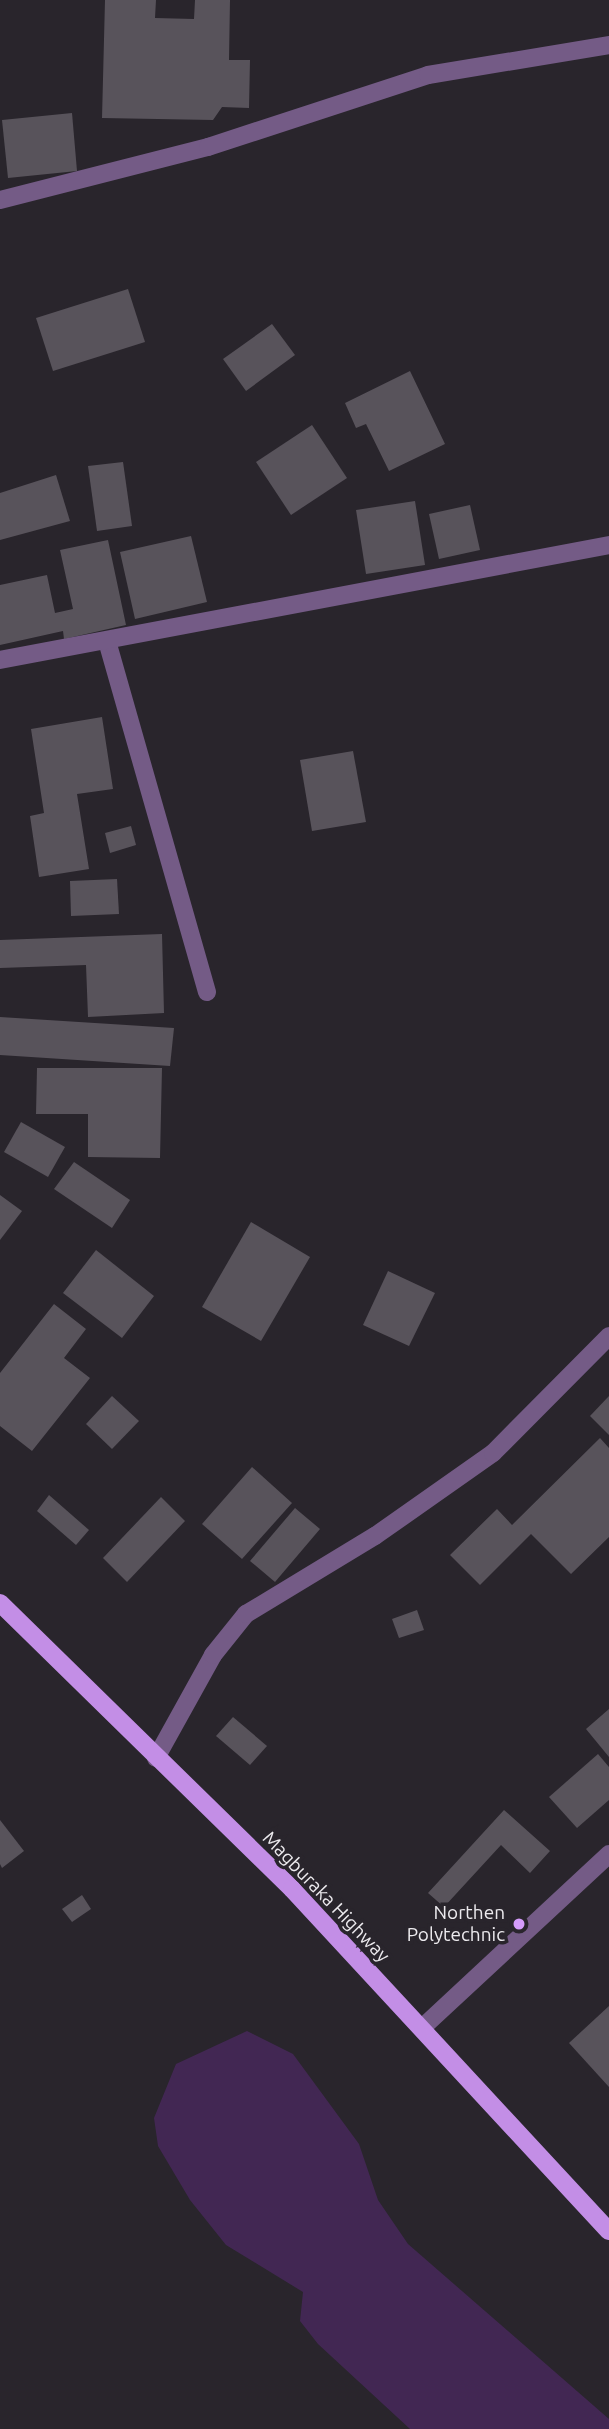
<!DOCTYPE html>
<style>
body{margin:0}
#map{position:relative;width:609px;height:2429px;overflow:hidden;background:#29252c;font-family:Ubuntu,sans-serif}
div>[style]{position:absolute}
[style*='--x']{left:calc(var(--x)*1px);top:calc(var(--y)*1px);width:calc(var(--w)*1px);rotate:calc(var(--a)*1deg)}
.green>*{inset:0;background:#422753}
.building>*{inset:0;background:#58535b}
.minor>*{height:18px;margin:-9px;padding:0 9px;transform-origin:9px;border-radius:9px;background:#745b86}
.major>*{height:18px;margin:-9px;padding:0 9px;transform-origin:9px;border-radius:9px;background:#c38ee6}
.dots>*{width:19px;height:19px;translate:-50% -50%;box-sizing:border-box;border:4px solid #29252c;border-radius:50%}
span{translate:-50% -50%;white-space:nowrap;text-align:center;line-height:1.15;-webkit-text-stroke:7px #29252c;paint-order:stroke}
.street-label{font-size:19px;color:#eceaee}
.poi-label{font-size:19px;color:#eceaee}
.right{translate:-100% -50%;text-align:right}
</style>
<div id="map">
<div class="green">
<i style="clip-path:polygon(247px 2031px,293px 2054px,359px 2144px,378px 2200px,408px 2244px,609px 2419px,609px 2429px,410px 2429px,318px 2344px,300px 2321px,303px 2292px,226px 2245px,190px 2200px,158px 2146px,154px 2118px,176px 2064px)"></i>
</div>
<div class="building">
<i style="clip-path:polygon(105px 0,156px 0,155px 18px,194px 19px,195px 0,230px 0,229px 60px,250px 60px,249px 108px,222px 107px,213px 120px,102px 118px)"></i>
<i style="clip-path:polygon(72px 113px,77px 171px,8px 178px,2px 120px)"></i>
<i style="clip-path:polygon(128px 289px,145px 342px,53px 371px,36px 318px)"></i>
<i style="clip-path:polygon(272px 324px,295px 355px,246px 391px,223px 359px)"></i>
<i style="clip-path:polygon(410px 371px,445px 444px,389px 471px,366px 424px,356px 428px,345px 403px)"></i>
<i style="clip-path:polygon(312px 425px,347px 478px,291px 515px,256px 462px)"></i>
<i style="clip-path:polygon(123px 462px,132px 526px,97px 531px,88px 466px)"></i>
<i style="clip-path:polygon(56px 475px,70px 521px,0 540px,0 493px)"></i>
<i style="clip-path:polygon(415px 501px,425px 565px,366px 574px,356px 510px)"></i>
<i style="clip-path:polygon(470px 505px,480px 550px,439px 559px,429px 514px)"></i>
<i style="clip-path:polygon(191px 536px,207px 602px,135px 619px,120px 552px)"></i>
<i style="clip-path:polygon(108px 540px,126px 625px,64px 639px,63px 631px,0 645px,0 585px,47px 575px,55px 613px,73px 609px,60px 550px)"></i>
<i style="clip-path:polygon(102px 717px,113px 789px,77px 794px,89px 869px,39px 877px,30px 816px,44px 813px,31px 729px)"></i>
<i style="clip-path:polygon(353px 751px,366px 822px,312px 831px,300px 760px)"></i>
<i style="clip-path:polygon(131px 826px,136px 845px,110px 853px,105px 833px)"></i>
<i style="clip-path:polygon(117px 879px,119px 914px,71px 916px,70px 881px)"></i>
<i style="clip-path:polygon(162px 934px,164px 1013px,88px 1017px,86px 965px,0 968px,0 940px)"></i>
<i style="clip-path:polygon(0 1017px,174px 1028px,170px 1066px,0 1055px)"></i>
<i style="clip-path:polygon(37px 1068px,162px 1068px,160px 1158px,88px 1157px,88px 1114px,36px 1114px)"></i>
<i style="clip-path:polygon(21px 1122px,65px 1147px,48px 1177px,4px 1152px)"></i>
<i style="clip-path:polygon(74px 1162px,130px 1200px,112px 1228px,54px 1189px)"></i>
<i style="clip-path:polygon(0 1195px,22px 1211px,0 1240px)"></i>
<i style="clip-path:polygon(251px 1222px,310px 1257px,261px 1341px,202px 1307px)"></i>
<i style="clip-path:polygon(96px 1250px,154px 1296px,122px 1338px,63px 1293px)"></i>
<i style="clip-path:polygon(388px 1271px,435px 1293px,409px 1346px,363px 1325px)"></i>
<i style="clip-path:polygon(54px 1304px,86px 1329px,64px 1358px,90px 1378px,32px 1451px,0 1426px,0 1373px)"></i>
<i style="clip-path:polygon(112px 1396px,139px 1421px,112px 1449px,86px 1424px)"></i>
<i style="clip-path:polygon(609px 1396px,609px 1435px,590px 1416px)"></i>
<i style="clip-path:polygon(600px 1438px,609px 1448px,609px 1537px,571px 1574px,531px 1534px,480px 1585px,450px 1555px,497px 1509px,512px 1525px)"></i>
<i style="clip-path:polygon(252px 1467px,292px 1503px,242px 1559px,202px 1524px)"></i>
<i style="clip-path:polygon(49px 1495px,89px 1530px,76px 1545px,37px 1511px)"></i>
<i style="clip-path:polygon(161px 1497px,185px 1521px,127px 1582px,103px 1558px)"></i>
<i style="clip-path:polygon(295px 1508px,320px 1529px,275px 1582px,250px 1561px)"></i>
<i style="clip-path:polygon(417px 1610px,424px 1630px,399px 1638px,392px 1619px)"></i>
<i style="clip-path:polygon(609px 1709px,609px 1757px,586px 1729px)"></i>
<i style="clip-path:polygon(233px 1717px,267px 1746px,250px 1765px,216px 1736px)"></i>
<i style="clip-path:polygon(598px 1754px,609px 1767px,609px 1800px,577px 1828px,549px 1797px)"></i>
<i style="clip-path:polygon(504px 1810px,550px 1851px,530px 1873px,501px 1845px,444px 1907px,428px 1893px)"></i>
<i style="clip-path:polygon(0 1820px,24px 1851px,2px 1868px,0 1864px)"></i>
<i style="clip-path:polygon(82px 1895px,91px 1909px,72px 1922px,62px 1909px)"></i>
<i style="clip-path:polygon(609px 2006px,609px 2087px,569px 2043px)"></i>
</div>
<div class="minor">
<i style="--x:0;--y:200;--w:215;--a:-14.3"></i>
<i style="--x:208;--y:147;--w:231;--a:-18.1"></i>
<i style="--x:428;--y:75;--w:183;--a:-9.4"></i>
<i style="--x:107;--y:641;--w:365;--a:74.1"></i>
<i style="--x:0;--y:660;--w:620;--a:-10.69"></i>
<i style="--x:156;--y:1758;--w:118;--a:-61"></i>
<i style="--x:213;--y:1655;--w:53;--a:-51.2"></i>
<i style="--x:246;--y:1614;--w:151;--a:-31.2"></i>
<i style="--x:375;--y:1536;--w:144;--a:-35.1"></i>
<i style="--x:493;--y:1453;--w:165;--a:-45.2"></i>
<i style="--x:423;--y:2027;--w:254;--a:-42.9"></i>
</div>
<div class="major">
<i style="--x:0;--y:1603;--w:409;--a:44.4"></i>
<i style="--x:292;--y:1889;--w:466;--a:47.2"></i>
</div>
<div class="dots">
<i style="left:519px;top:1924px;background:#d59cfb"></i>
</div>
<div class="street-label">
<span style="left:326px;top:1897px;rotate:46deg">Magburaka Highway</span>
</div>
<div class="poi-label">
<span class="right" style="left:505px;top:1924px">Northen<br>Polytechnic</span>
</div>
</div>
